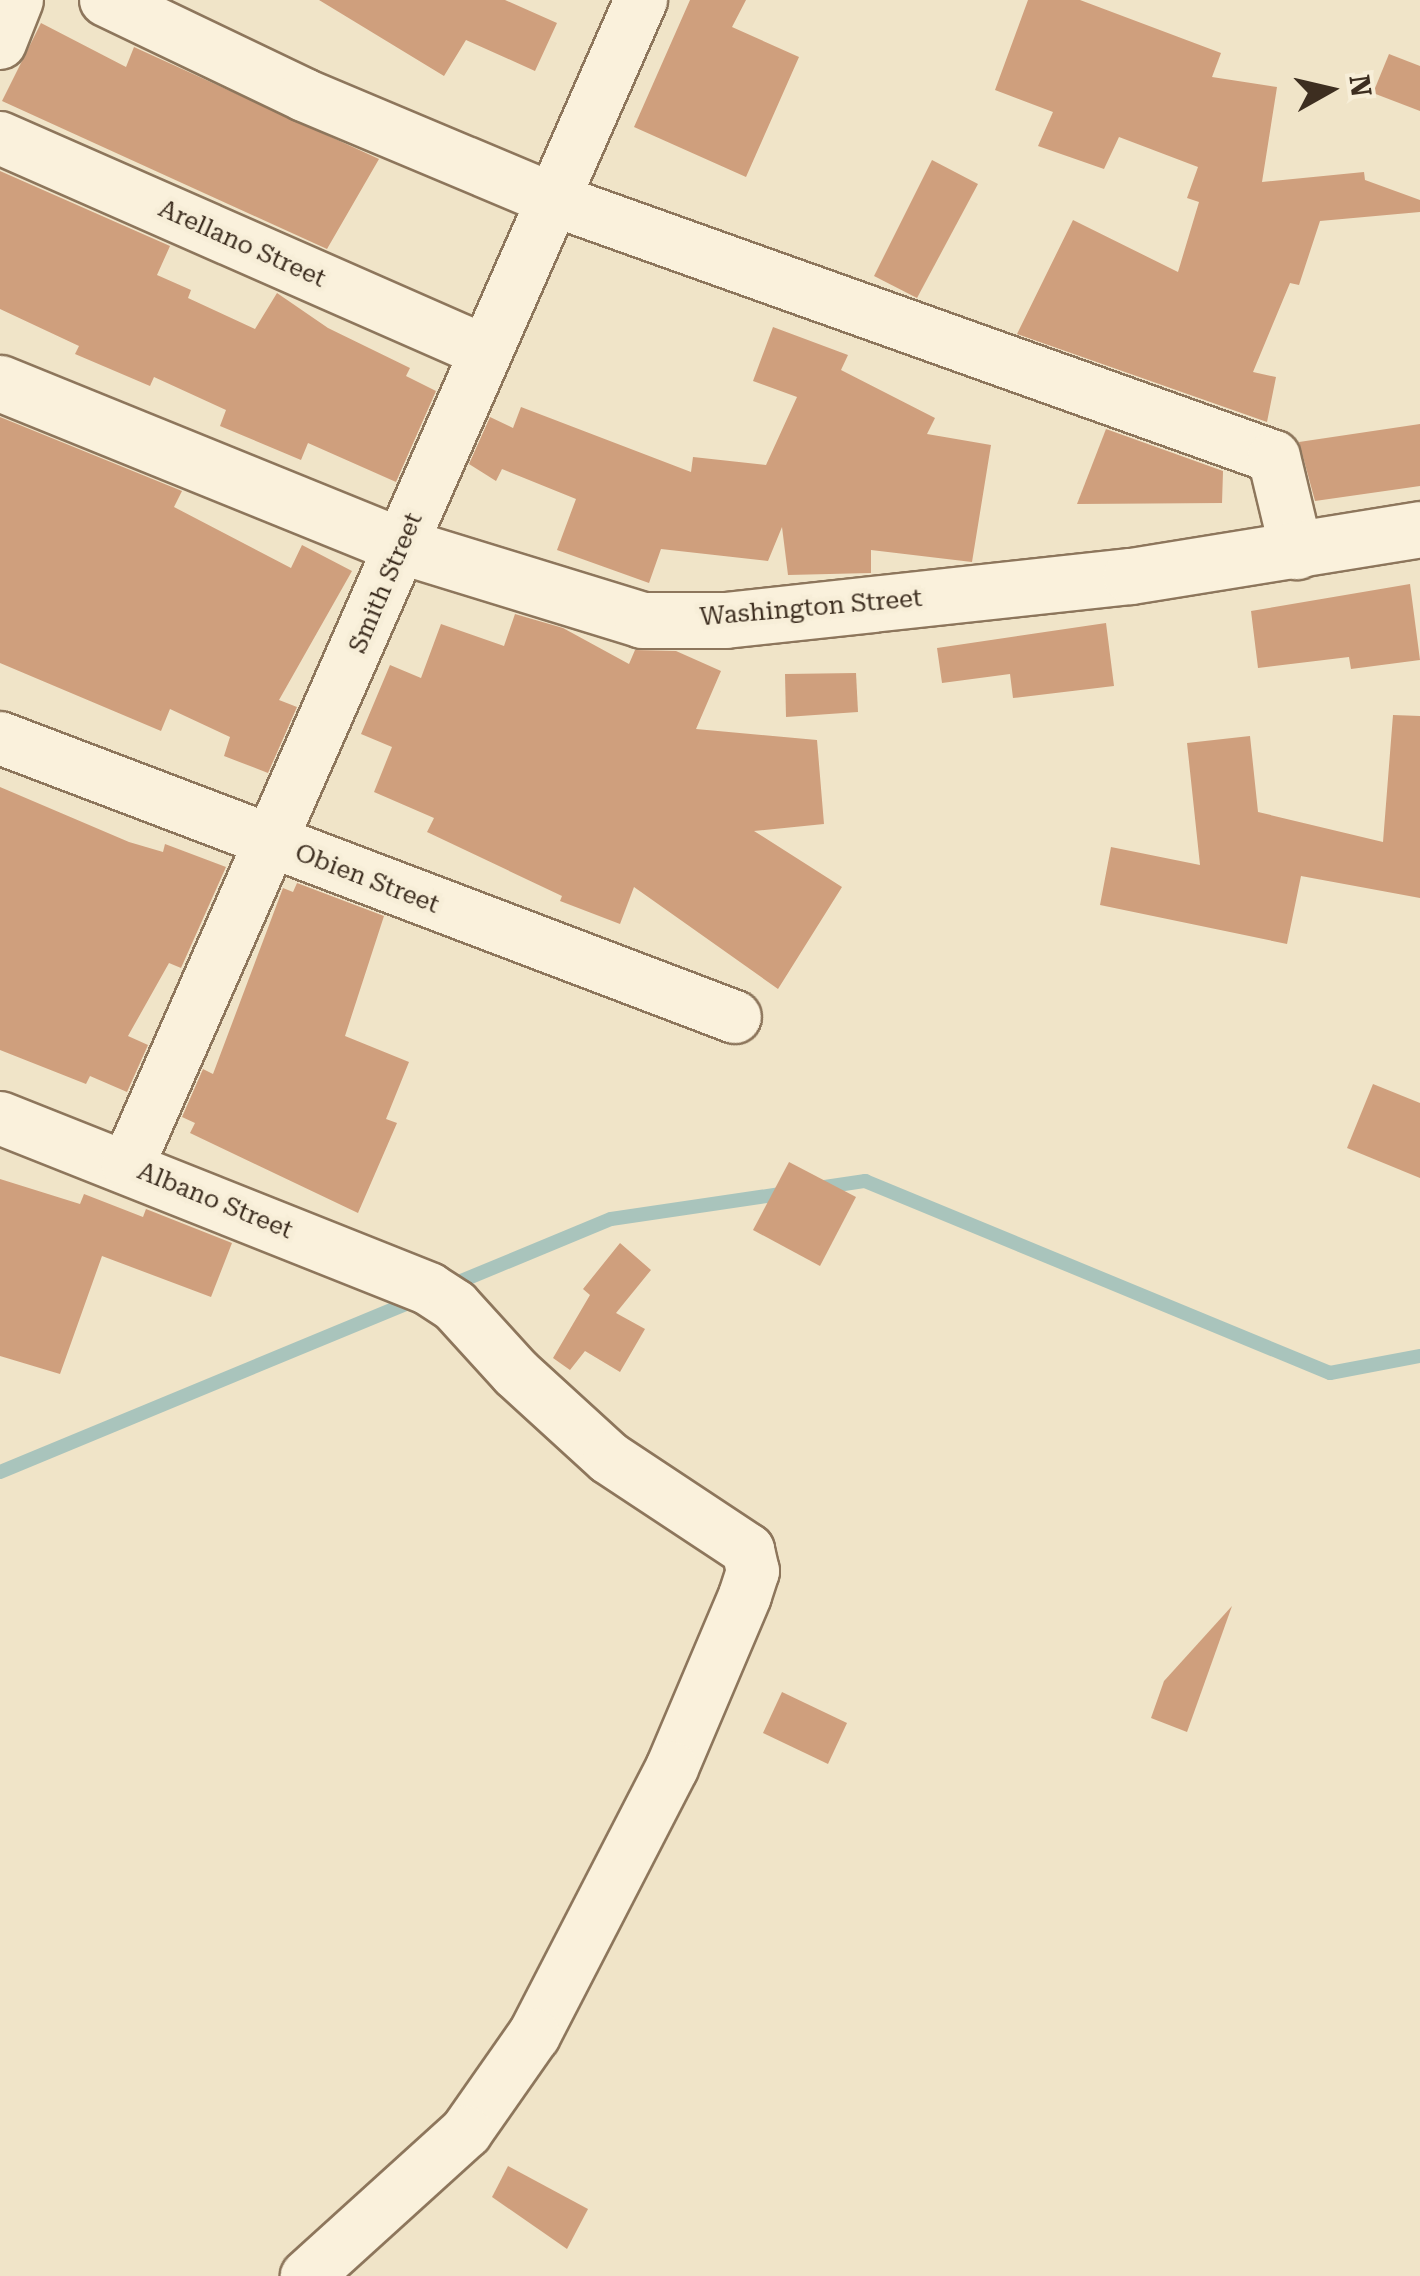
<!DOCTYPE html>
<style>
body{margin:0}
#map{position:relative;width:1420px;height:2276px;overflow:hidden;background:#f0e4c8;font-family:"Roboto Serif",serif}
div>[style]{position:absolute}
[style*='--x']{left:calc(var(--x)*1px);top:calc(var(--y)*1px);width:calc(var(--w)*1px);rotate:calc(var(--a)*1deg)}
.stream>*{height:14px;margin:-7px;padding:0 7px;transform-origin:7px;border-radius:7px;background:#a9c4bc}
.building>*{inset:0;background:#cf9f7d}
.roads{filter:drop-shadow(2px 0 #8d765c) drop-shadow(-2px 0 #8d765c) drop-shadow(0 2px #8d765c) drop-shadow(0 -2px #8d765c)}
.minor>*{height:52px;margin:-26px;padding:0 26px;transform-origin:26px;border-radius:26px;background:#faf1dc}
.secondary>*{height:55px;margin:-27.5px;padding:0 27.5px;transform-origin:27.5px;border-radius:27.5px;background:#faf1dc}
span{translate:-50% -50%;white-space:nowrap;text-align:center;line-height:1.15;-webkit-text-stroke:9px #f7eed8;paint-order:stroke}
.street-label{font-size:25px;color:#3d2e20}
.north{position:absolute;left:1280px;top:40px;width:100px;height:100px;-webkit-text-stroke:8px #f7eed8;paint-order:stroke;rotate:82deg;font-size:28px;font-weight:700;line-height:40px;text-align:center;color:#3d2e20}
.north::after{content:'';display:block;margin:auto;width:35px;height:45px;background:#3d2e20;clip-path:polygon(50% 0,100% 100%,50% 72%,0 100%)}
</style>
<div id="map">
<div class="stream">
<i style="--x:818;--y:1188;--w:48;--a:-8.5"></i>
<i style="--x:865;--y:1181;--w:503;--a:22.44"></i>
<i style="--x:1330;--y:1373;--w:92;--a:-10.7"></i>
<i style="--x:449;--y:1286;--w:175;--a:-22.5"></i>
<i style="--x:611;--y:1219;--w:178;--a:-8.4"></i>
<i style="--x:0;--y:1472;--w:449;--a:-22.5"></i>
</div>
<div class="building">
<i style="clip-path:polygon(319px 0,505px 0,557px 23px,535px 71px,466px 40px,444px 76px)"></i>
<i style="clip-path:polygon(690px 0,746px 0,732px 27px,799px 57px,746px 177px,634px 127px)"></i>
<i style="clip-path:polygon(1028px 0,1080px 0,1221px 53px,1212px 77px,1277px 87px,1262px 182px,1364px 172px,1365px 180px,1420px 200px,1420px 212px,1320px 221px,1299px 285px,1290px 283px,1253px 372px,1276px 377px,1267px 422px,1017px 334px,1073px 220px,1178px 272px,1199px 202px,1187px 198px,1198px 167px,1119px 137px,1104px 169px,1038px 146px,1053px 112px,995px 90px)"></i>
<i style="clip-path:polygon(41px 23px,126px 67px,134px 47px,379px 159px,327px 249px,2px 101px)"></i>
<i style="clip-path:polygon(1389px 54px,1420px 66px,1420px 111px,1373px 93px)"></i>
<i style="clip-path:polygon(932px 160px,978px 184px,917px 298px,874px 276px)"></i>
<i style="clip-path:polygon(0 171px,170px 246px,157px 275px,191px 290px,188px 298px,255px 329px,277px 293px,328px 328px,410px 368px,406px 376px,436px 391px,396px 482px,308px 443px,301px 460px,220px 426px,226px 410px,154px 377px,150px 386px,75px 354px,79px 346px,0 309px)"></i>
<i style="clip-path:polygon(773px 327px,848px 355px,841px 370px,935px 418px,927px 434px,991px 445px,972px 562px,871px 550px,871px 573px,788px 575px,782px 527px,768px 561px,661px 549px,649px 583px,557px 550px,576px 499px,502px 469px,496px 481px,469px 464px,490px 417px,513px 428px,521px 407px,691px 472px,693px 457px,766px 465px,797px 397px,753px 381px)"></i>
<i style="clip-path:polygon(0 417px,182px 491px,174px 507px,291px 568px,302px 545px,352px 571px,279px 700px,297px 707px,268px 773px,224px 756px,230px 737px,170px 709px,161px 731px,0 663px)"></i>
<i style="clip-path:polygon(1420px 424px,1420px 486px,1315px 501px,1299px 442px)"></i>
<i style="clip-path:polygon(1106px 429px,1223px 471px,1222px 503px,1077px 504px)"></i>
<i style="clip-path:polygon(1410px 584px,1420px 660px,1351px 669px,1349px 657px,1258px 668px,1251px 611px)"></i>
<i style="clip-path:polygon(515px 614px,563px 628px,629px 664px,635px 650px,676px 651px,721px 671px,696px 729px,817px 740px,824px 824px,754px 831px,842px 887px,778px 989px,634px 887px,620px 924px,560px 901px,562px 896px,427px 832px,434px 818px,374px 792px,392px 747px,361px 734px,390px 665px,421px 678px,441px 624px,504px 646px)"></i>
<i style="clip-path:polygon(1106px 623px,1114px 686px,1013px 698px,1010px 674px,942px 683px,937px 648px)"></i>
<i style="clip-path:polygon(856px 673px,858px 712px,786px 717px,785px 674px)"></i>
<i style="clip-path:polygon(1393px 715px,1420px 716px,1420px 898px,1301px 876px,1287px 944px,1100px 905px,1111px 847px,1200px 865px,1187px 743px,1250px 736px,1258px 812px,1383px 842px)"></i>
<i style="clip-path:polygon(0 787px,129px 842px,163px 852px,165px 844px,226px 867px,181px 968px,169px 963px,128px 1036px,148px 1045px,127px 1092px,90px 1076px,86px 1084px,0 1050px)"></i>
<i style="clip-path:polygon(297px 883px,384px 916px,345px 1036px,409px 1062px,386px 1119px,397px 1123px,358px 1213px,190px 1133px,195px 1123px,182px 1117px,203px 1069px,213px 1074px,283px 888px,293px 892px)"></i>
<i style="clip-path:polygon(1373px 1084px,1420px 1103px,1420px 1178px,1347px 1148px)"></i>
<i style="clip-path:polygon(789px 1162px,856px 1197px,820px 1266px,753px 1230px)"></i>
<i style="clip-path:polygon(0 1179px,80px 1204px,84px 1194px,143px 1217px,146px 1209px,232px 1243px,211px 1297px,102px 1256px,60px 1374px,0 1356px)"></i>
<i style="clip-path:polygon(620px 1243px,651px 1270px,616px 1313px,645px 1329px,620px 1372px,585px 1351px,570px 1370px,553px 1358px,590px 1295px,583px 1289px)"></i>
<i style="clip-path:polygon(1232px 1606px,1187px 1732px,1151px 1718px,1164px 1681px)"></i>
<i style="clip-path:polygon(782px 1692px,847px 1723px,828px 1764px,763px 1733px)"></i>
<i style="clip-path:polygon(508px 2166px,588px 2209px,567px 2249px,492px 2197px)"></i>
</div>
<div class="roads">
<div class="minor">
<i style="--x:106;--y:0;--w:220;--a:25.6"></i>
<i style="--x:304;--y:95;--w:271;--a:22.8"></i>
<i style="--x:554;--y:200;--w:764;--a:19.64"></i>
<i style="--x:1274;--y:457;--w:99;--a:76.5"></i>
<i style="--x:0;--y:43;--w:46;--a:-68.4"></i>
<i style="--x:0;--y:138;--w:529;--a:23.75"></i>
<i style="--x:0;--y:738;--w:786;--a:20.79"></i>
<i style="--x:0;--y:1118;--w:462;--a:21.7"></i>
<i style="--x:429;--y:1289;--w:31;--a:33"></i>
<i style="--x:455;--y:1306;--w:91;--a:47.7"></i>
<i style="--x:516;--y:1373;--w:126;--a:42.4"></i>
<i style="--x:609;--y:1458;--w:167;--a:33.5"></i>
<i style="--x:748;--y:1550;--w:22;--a:77"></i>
<i style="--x:753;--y:1571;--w:26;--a:108"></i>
<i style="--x:745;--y:1596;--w:187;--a:113"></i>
<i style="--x:672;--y:1768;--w:301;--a:117.3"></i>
<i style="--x:534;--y:2035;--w:118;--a:125"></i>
<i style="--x:466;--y:2132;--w:215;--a:137.8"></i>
<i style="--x:128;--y:1165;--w:1273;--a:-66.23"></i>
</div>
<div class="secondary">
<i style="--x:0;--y:383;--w:434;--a:22.1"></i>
<i style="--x:402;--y:546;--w:251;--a:17.1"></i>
<i style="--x:642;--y:620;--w:83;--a:0"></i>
<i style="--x:725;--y:620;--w:408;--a:-6.2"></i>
<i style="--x:1131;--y:576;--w:293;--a:-9.2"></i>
</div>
</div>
<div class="street-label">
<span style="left:242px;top:244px;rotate:24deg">Arellano Street</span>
<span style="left:386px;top:583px;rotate:-67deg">Smith Street</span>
<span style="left:811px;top:608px;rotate:-5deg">Washington Street</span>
<span style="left:367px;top:879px;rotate:21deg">Obien Street</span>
<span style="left:215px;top:1201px;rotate:22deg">Albano Street</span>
</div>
<div class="north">N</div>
</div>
